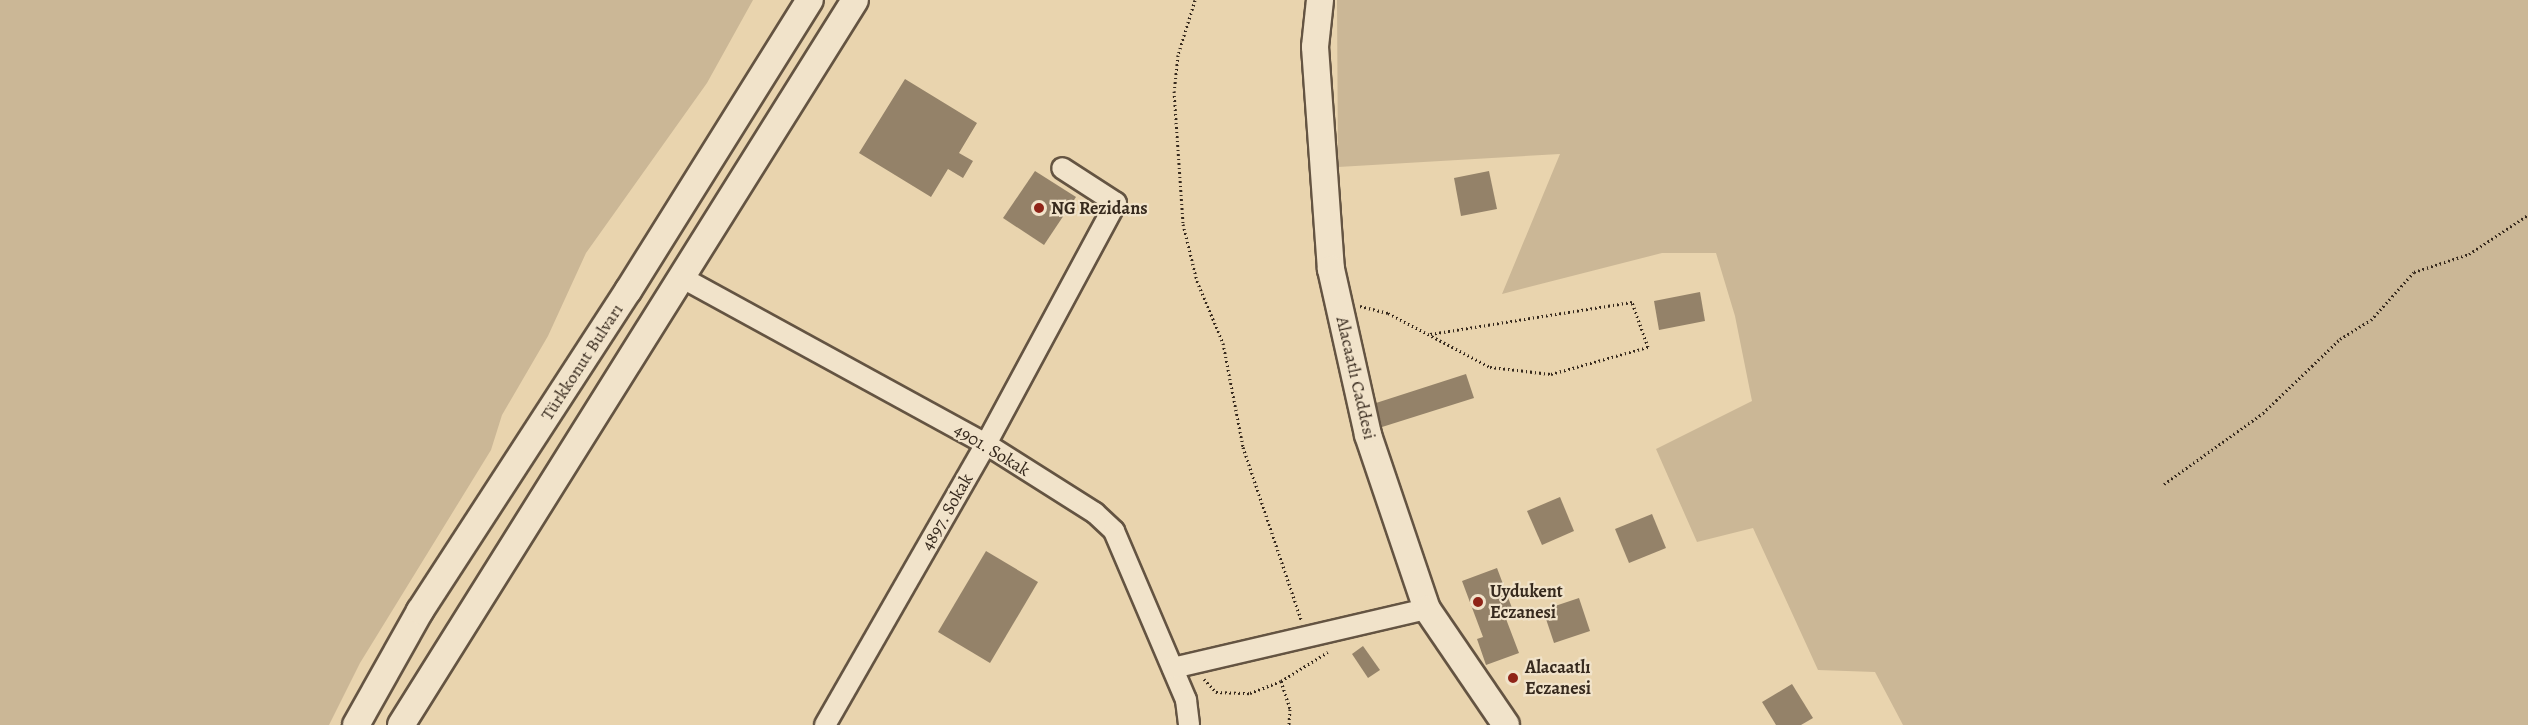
<!DOCTYPE html>
<meta charset="utf-8">
<style>
body{margin:0}
#map{position:relative;width:2528px;height:725px;overflow:hidden;background:#e9d4ae;font-family:Alegreya,serif}
div>[style]{position:absolute}
[style*='--x']{left:calc(var(--x)*1px);top:calc(var(--y)*1px);width:calc(var(--w)*1px);rotate:calc(var(--a)*1deg)}
.green>*{inset:0;background:#cbb796}
.building>*{inset:0;background:#948269}
.path>*{height:3px;margin-top:-1.5px;transform-origin:0;background:repeating-linear-gradient(90deg,#372a1e 0 1.5px,transparent 0 4.5px)}
.roads{filter:drop-shadow(2px 0 #645442) drop-shadow(-2px 0 #645442) drop-shadow(0 2px #645442) drop-shadow(0 -2px #645442)}
.minor>*{height:20px;margin:-10px;padding:0 10px;transform-origin:10px;border-radius:10px;background:#f1e3ca}
.tertiary>*{height:26px;margin:-13px;padding:0 13px;transform-origin:13px;border-radius:13px;background:#f1e3ca}
.dots>*{width:16px;height:16px;translate:-50% -50%;box-sizing:border-box;border:3px solid #f1e3ca;border-radius:50%}
span{translate:-50% -50%;white-space:nowrap;text-align:center;line-height:1.15;-webkit-text-stroke:4.5px #f1e3ca;paint-order:stroke}
.poi-label{font-size:18px;color:#372a1e;font-weight:700}
.left{translate:0 -50%;text-align:left}
.street-label{font-size:18px;color:#372a1e}
</style>
<div id="map">
<div class="green">
<i style="clip-path:polygon(0 0,753px 0,707px 83px,586px 253px,548px 336px,502px 415px,491px 450px,360px 663px,329px 725px,0 725px)"></i>
<i style="clip-path:polygon(1337px 0,2528px 0,2528px 725px,1903px 725px,1875px 672px,1818px 670px,1753px 528px,1697px 542px,1656px 449px,1752px 401px,1735px 316px,1716px 253px,1662px 253px,1502px 294px,1560px 154px,1338px 167px)"></i>
</div>
<div class="building">
<i style="clip-path:polygon(905px 79px,977px 123px,959px 153px,973px 161px,963px 178px,948px 169px,931px 197px,859px 153px)"></i>
<i style="clip-path:polygon(1035px 171px,1076px 197px,1044px 245px,1003px 218px)"></i>
<i style="clip-path:polygon(1489px 171px,1497px 209px,1461px 216px,1454px 178px)"></i>
<i style="clip-path:polygon(1700px 292px,1705px 321px,1659px 330px,1654px 301px)"></i>
<i style="clip-path:polygon(1466px 374px,1474px 398px,1382px 427px,1376px 403px)"></i>
<i style="clip-path:polygon(1560px 497px,1574px 531px,1542px 545px,1527px 511px)"></i>
<i style="clip-path:polygon(1652px 514px,1666px 548px,1629px 563px,1615px 529px)"></i>
<i style="clip-path:polygon(986px 551px,1038px 582px,990px 663px,938px 632px)"></i>
<i style="clip-path:polygon(1497px 568px,1512px 608px,1503px 611px,1519px 653px,1486px 665px,1477px 639px,1483px 637px,1462px 581px)"></i>
<i style="clip-path:polygon(1579px 598px,1590px 631px,1554px 643px,1543px 610px)"></i>
<i style="clip-path:polygon(1363px 646px,1380px 670px,1368px 678px,1352px 654px)"></i>
<i style="clip-path:polygon(1792px 684px,1813px 718px,1801px 725px,1776px 725px,1762px 702px)"></i>
</div>
<div class="path">
<i style="--x:1195;--y:0;--w:58;--a:107.2"></i>
<i style="--x:1178;--y:55;--w:36;--a:96"></i>
<i style="--x:1174;--y:91;--w:133;--a:86.1"></i>
<i style="--x:1183;--y:224;--w:59;--a:76.2"></i>
<i style="--x:1197;--y:281;--w:67;--a:67.2"></i>
<i style="--x:1223;--y:343;--w:106;--a:79.1"></i>
<i style="--x:1243;--y:447;--w:182;--a:71.4"></i>
<i style="--x:1360;--y:306;--w:29;--a:14"></i>
<i style="--x:1388;--y:313;--w:115;--a:27.9"></i>
<i style="--x:1490;--y:367;--w:61;--a:6.5"></i>
<i style="--x:1551;--y:374;--w:101;--a:-15.6"></i>
<i style="--x:1648;--y:347;--w:48;--a:-109.6"></i>
<i style="--x:1632;--y:302;--w:206;--a:171"></i>
<i style="--x:2164;--y:484;--w:122;--a:-35.6"></i>
<i style="--x:2263;--y:413;--w:107;--a:-43.9"></i>
<i style="--x:2340;--y:339;--w:36;--a:-32"></i>
<i style="--x:2371;--y:320;--w:64;--a:-48.1"></i>
<i style="--x:2414;--y:272;--w:58;--a:-18.1"></i>
<i style="--x:2469;--y:254;--w:71;--a:-33.5"></i>
<i style="--x:1204;--y:679;--w:18;--a:47"></i>
<i style="--x:1216;--y:692;--w:34;--a:2"></i>
<i style="--x:1250;--y:693;--w:33;--a:-21"></i>
<i style="--x:1281;--y:681;--w:55;--a:-31.7"></i>
<i style="--x:1281;--y:681;--w:29;--a:72"></i>
<i style="--x:1290;--y:709;--w:16;--a:94"></i>
</div>
<div class="roads">
<div class="minor">
<i style="--x:681;--y:277;--w:348;--a:28.7"></i>
<i style="--x:986;--y:444;--w:129;--a:32.3"></i>
<i style="--x:1095;--y:513;--w:26;--a:43"></i>
<i style="--x:1114;--y:531;--w:184;--a:66.9"></i>
<i style="--x:1186;--y:700;--w:25;--a:83"></i>
<i style="--x:1173;--y:668;--w:261;--a:-13.1"></i>
<i style="--x:825;--y:725;--w:324;--a:-60.2"></i>
<i style="--x:986;--y:444;--w:274;--a:-61.7"></i>
<i style="--x:1116;--y:203;--w:64;--a:-147.1"></i>
</div>
<div class="tertiary">
<i style="--x:1320;--y:0;--w:47;--a:96.1"></i>
<i style="--x:1315;--y:47;--w:223;--a:85.9"></i>
<i style="--x:1331;--y:269;--w:170;--a:77.4"></i>
<i style="--x:1368;--y:435;--w:184;--a:71.3"></i>
<i style="--x:1427;--y:609;--w:140;--a:55.7"></i>
<i style="--x:356;--y:725;--w:131;--a:-60.7"></i>
<i style="--x:420;--y:611;--w:382;--a:-57"></i>
<i style="--x:628;--y:291;--w:343;--a:-58"></i>
<i style="--x:401;--y:725;--w:855;--a:-57.94"></i>
</div>
</div>
<div class="dots">
<i style="left:1039px;top:208px;background:#8f2418"></i>
<i style="left:1478px;top:602px;background:#8f2418"></i>
<i style="left:1513px;top:678px;background:#8f2418"></i>
</div>
<div class="poi-label">
<span class="left" style="left:1051px;top:208px">NG Rezidans</span>
<span class="left" style="left:1490px;top:602px">Uydukent<br>Eczanesi</span>
<span class="left" style="left:1525px;top:678px">Alacaatlı<br>Eczanesi</span>
</div>
<div class="street-label">
<span style="left:582px;top:362px;rotate:-57deg">Türkkonut Bulvarı</span>
<span style="left:1356px;top:378px;rotate:77deg">Alacaatlı Caddesi</span>
<span style="left:992px;top:450px;rotate:31deg">4901. Sokak</span>
<span style="left:947px;top:512px;rotate:-60deg">4897. Sokak</span>
</div>
</div>
